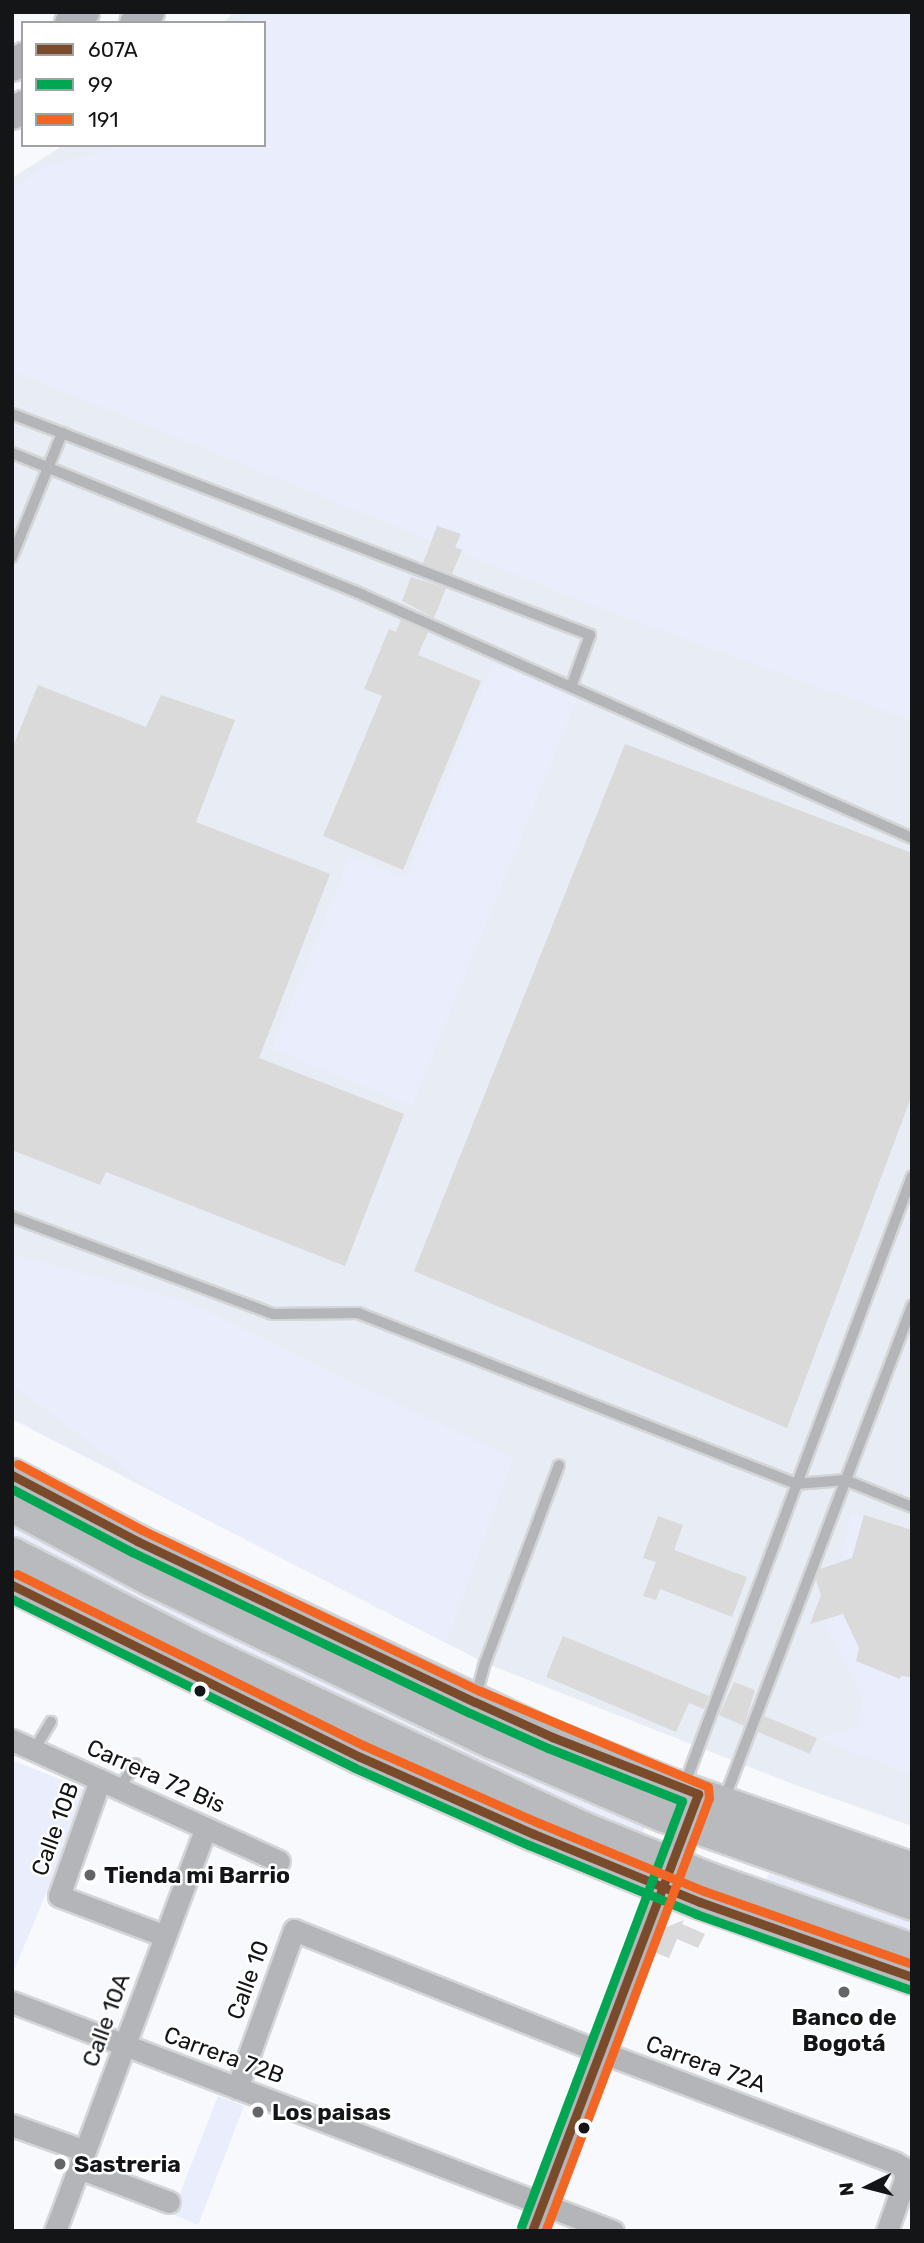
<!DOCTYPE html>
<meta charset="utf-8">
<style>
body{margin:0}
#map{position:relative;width:924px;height:2243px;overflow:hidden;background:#f8f9fc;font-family:Rubik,sans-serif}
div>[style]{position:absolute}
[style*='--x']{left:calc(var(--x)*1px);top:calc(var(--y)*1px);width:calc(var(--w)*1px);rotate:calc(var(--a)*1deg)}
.built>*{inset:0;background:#e8ecf4}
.green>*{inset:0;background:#e9edfc}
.building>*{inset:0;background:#dadada}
.roads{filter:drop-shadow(2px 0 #d4d5d7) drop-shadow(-2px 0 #d4d5d7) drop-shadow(0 2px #d4d5d7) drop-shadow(0 -2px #d4d5d7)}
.service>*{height:10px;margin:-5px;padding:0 5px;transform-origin:5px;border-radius:5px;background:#b3b5b9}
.minor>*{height:21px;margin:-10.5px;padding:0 10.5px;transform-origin:10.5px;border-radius:10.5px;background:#b3b5b9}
.tertiary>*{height:26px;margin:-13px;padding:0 13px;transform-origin:13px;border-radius:13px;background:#b3b5b9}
.secondary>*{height:30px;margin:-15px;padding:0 15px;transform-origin:15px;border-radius:15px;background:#b2b3b8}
.trunk>*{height:33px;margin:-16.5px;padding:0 16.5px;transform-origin:16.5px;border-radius:16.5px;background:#b9babe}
.bus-1>*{height:9px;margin:-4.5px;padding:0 4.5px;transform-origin:4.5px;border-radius:4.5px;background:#7a4b2a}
.bus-2>*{height:9px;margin:-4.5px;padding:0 4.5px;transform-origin:4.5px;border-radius:4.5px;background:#00a651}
.bus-3>*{height:9px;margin:-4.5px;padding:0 4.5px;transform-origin:4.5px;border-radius:4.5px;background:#f26522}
.dots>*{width:19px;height:19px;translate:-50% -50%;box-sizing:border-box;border:4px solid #fff;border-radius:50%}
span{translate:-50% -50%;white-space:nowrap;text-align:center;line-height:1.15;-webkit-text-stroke:5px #fff;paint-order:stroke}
.street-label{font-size:23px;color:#141517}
.poi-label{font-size:23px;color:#141517;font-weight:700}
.left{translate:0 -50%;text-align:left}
.frame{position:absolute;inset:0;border:14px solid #141517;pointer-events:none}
.legend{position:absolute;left:21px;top:21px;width:245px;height:126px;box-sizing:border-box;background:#fff;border:2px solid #a1a1a2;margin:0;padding:9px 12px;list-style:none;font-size:21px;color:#141517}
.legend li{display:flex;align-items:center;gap:14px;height:35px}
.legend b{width:35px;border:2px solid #a1a1a2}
.north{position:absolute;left:833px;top:2152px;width:70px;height:70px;-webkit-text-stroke:5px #fff;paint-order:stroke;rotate:264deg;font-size:19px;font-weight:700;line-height:28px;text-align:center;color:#141517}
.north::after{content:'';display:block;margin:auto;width:24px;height:32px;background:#141517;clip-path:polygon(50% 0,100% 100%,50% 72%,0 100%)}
</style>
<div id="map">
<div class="built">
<i style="clip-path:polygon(233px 12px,912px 12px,912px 1826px,798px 1786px,485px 1663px,12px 1419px,12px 178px,64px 145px,264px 145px,264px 23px,224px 23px)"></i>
</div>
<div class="green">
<i style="clip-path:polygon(251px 12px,912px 12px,912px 721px,580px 601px,12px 371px,12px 191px,37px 169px,123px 145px,264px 145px,264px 23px,239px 23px)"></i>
<i style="clip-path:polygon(493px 663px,578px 697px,412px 1106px,272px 1049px,350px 856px,406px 878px)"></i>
<i style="clip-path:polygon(12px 1254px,186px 1301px,513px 1459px,446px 1643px,163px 1497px,12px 1385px)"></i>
<i style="clip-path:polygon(851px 1513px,912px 1532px,912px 1775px,817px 1738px,859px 1727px,862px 1695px,827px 1629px)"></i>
<i style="clip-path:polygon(12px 1515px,648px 1818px,639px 1843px,12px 1545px)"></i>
<i style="clip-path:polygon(12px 1760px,89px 1791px,12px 1975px)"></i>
<i style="clip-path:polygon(769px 1873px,834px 1896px,912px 1911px,912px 1941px,763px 1888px)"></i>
<i style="clip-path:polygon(218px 2096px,244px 2106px,198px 2225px,172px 2214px)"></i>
</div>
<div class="building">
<i style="clip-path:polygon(437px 526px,461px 534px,455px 547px,462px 550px,452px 574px,423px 563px)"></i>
<i style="clip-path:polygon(411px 577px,446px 588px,434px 618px,402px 601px)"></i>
<i style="clip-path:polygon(401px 620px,428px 632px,418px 655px,481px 681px,403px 870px,323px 836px,382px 696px,364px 689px,389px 629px,396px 632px)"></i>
<i style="clip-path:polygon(38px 685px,146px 727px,161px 695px,235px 720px,196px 822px,330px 874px,259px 1058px,404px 1114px,345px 1266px,106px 1172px,100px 1185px,12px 1150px,12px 749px)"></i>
<i style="clip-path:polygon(625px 744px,912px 853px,912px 1095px,787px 1428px,414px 1271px)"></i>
<i style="clip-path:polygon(864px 1515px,912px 1530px,912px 1677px,901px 1676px,900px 1679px,856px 1661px,859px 1648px,843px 1614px,810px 1624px,821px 1595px,816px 1580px,820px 1569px,852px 1558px)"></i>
<i style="clip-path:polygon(658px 1516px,683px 1525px,674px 1550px,747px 1577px,732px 1617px,660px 1589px,656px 1600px,643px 1596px,656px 1562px,643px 1558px)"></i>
<i style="clip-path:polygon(563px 1636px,709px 1696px,704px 1709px,689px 1703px,676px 1732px,546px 1677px)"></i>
<i style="clip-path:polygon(734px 1682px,755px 1690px,744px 1726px,719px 1715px)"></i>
<i style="clip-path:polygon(764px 1716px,817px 1738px,810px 1754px,758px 1732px)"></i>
<i style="clip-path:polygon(684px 1920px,682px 1924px,705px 1934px,698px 1948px,677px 1939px,669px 1958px,656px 1953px,664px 1928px)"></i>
</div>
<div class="roads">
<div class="service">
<i style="--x:12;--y:414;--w:619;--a:20.92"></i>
<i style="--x:590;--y:635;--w:55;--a:110.1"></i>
<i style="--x:12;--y:453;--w:379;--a:22"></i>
<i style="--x:363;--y:595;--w:600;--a:23.88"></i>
<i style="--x:12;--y:557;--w:134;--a:-68"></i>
<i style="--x:12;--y:1217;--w:278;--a:20.4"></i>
<i style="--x:273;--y:1314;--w:85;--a:-0.7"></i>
<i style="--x:358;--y:1313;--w:470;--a:21.3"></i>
<i style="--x:796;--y:1484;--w:49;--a:-4.7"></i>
<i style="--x:845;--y:1480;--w:72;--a:21.9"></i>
<i style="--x:476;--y:1696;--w:34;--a:-75"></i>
<i style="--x:485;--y:1663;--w:211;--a:-69.5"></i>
<i style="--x:34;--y:1750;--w:33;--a:-59"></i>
<i style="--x:684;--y:1786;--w:651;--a:-69.51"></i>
<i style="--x:119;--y:1788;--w:29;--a:-55"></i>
<i style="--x:724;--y:1800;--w:529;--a:-69.16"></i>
</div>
<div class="minor">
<i style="--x:12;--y:1740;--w:293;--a:24.4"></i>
<i style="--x:100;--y:1780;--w:123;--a:109.5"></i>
<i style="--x:59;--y:1896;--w:113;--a:20.7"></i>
<i style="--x:12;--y:2002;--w:643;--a:20.86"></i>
<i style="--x:237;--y:2088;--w:168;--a:-70.2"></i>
<i style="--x:294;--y:1930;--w:330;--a:21.7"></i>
<i style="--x:601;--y:2052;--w:313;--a:20.6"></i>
<i style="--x:894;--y:2162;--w:12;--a:31"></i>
<i style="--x:904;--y:2168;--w:11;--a:85"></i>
<i style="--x:905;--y:2179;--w:55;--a:109.1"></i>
<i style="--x:12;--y:2125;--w:77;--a:19.6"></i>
<i style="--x:79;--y:2168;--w:96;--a:20.7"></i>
<i style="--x:55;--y:2231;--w:430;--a:-69.5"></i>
</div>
<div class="tertiary">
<i style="--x:532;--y:2231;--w:454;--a:-69.2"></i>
</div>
<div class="secondary">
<i style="--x:70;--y:23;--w:18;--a:-38"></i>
<i style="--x:135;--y:23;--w:18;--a:-38"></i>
<i style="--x:12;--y:66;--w:14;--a:-36"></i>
<i style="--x:12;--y:114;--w:14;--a:-36"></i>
</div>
<div class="trunk">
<i style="--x:12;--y:1475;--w:141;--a:27.8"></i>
<i style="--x:137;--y:1541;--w:459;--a:25.3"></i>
<i style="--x:552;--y:1737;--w:131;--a:21.9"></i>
<i style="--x:674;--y:1786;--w:252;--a:19.2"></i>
<i style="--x:12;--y:1505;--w:155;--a:28.1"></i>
<i style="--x:149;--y:1578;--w:379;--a:25.5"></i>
<i style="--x:491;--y:1741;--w:188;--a:23.2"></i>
<i style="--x:664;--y:1815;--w:263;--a:19.5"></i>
<i style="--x:12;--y:1554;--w:207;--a:27.1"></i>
<i style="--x:196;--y:1648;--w:426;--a:25"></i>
<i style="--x:582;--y:1828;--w:137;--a:21.9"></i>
<i style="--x:709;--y:1879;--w:215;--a:19.3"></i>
<i style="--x:12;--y:1585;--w:388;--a:26.3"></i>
<i style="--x:360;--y:1757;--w:190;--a:23.9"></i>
<i style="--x:534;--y:1834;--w:179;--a:22.3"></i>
<i style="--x:700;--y:1902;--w:225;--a:19.5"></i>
</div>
</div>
<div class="bus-1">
<i style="--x:12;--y:1475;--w:141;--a:27.8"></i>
<i style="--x:137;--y:1541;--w:374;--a:25.5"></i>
<i style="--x:475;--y:1702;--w:85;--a:24.4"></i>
<i style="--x:552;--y:1737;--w:157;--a:21.3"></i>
<i style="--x:698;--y:1794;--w:467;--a:110.8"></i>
<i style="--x:12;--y:1585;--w:388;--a:26.3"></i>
<i style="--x:360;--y:1757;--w:190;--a:23.9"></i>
<i style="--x:534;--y:1834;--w:179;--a:22.3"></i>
<i style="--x:700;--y:1902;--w:225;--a:19.5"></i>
</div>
<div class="bus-2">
<i style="--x:12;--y:1489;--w:136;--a:27.7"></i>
<i style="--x:132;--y:1552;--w:374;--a:25.5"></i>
<i style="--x:470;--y:1713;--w:85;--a:24.2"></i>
<i style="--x:548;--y:1748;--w:144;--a:21.6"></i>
<i style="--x:682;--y:1801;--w:455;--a:110.7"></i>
<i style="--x:12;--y:1599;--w:382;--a:26.2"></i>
<i style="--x:355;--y:1768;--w:190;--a:23.9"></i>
<i style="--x:529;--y:1845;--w:181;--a:22.4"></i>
<i style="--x:696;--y:1914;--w:225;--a:19.5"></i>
</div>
<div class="bus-3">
<i style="--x:18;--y:1464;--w:140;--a:28"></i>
<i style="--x:142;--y:1530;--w:374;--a:25.5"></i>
<i style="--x:480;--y:1691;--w:247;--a:22.8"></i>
<i style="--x:708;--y:1787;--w:11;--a:85"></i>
<i style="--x:709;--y:1798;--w:463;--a:110.7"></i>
<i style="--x:17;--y:1574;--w:388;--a:26.3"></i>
<i style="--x:365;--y:1746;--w:190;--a:23.9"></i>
<i style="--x:539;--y:1823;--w:178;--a:22.4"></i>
<i style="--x:704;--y:1891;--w:220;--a:19.3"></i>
</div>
<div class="dots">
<i style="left:200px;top:1691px;background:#141517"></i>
<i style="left:90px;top:1875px;background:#646567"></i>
<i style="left:844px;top:1992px;background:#646567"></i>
<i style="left:258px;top:2112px;background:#646567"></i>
<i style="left:584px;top:2128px;background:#141517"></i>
<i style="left:60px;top:2164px;background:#646567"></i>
</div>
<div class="street-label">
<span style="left:156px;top:1776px;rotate:24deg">Carrera 72 Bis</span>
<span style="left:55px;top:1829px;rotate:-70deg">Calle 10B</span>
<span style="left:248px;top:1980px;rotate:-70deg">Calle 10</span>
<span style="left:106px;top:2020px;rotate:-70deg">Calle 10A</span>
<span style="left:224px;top:2055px;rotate:20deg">Carrera 72B</span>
<span style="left:706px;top:2064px;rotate:20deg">Carrera 72A</span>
</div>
<div class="poi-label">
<span class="left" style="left:104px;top:1875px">Tienda mi Barrio</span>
<span style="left:844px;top:2030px">Banco de<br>Bogotá</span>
<span class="left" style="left:272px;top:2112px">Los paisas</span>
<span class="left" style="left:74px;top:2164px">Sastreria</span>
</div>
<div class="frame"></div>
<ul class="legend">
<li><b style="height:9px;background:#7a4b2a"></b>607A</li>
<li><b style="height:9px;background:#00a651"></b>99</li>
<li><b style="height:9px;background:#f26522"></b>191</li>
</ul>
<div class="north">N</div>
</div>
